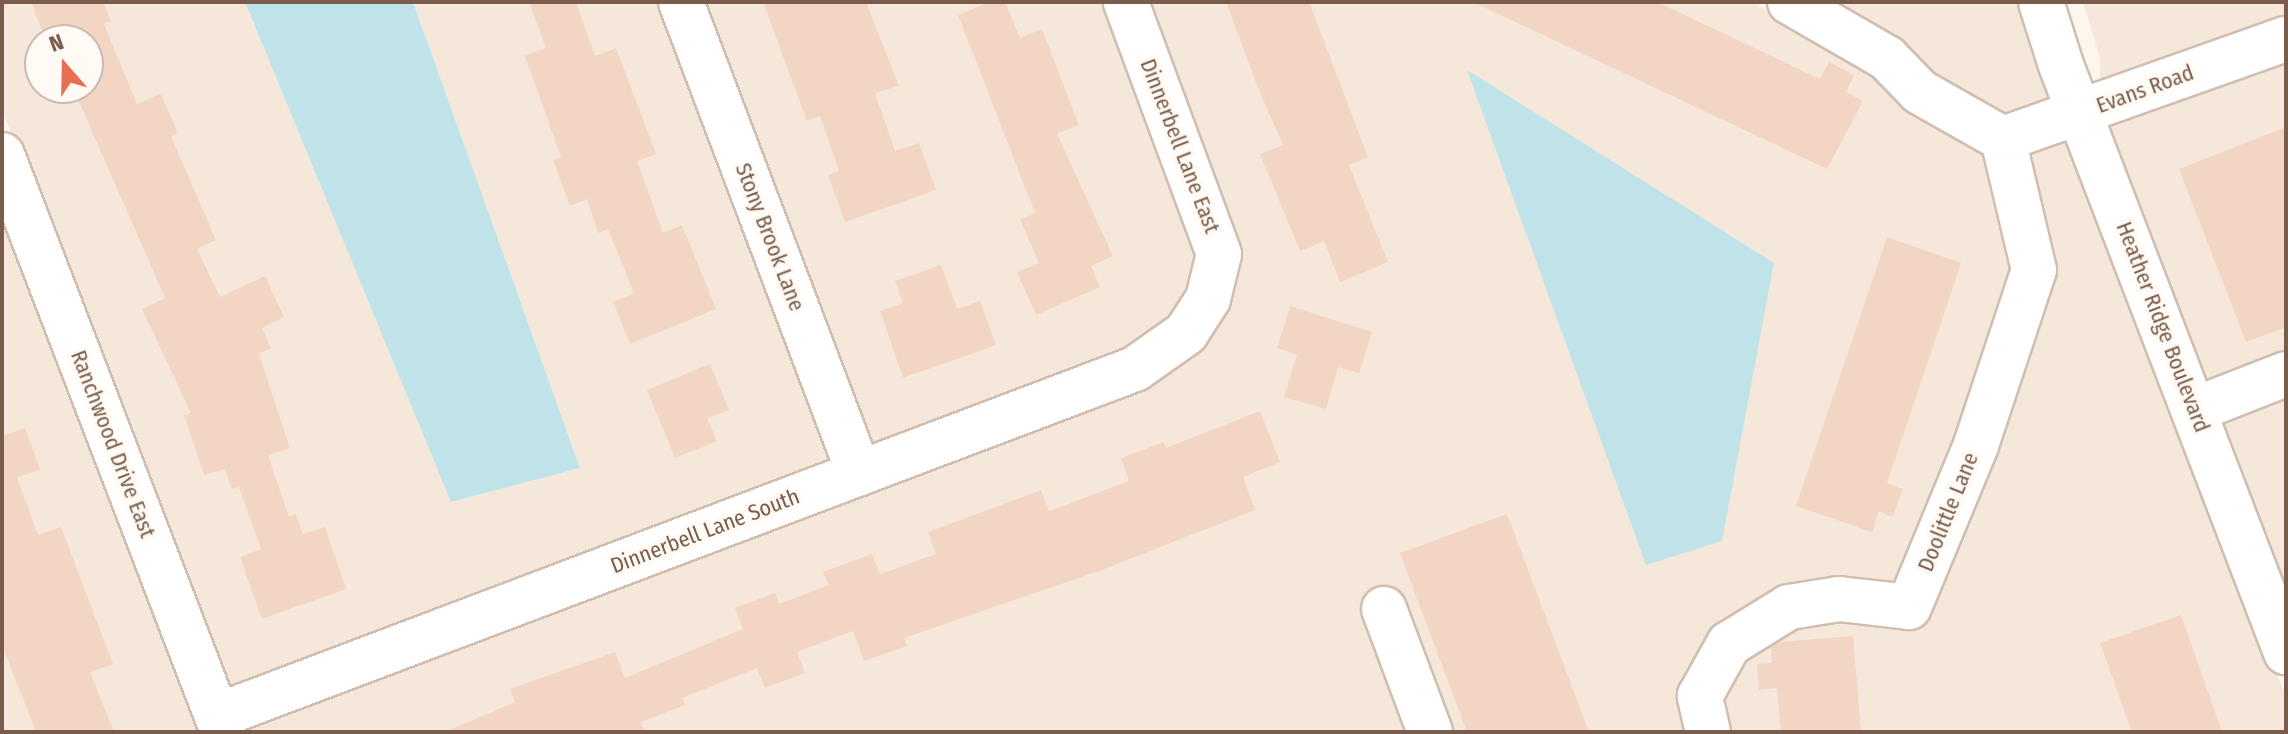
<!DOCTYPE html>
<style>
body{margin:0}
#map{position:relative;width:2288px;height:734px;overflow:hidden;background:#fdf6ec;font-family:"Fira Sans Condensed",sans-serif}
div>[style]{position:absolute}
[style*='--x']{left:calc(var(--x)*1px);top:calc(var(--y)*1px);width:calc(var(--w)*1px);rotate:calc(var(--a)*1deg)}
.residential>*{inset:0;background:#f5e8da}
.water>*{inset:0;background:#bfe3e8}
.building>*{inset:0;background:#f3d5c3}
.roads{filter:drop-shadow(2px 0 #d1beb0) drop-shadow(-2px 0 #d1beb0) drop-shadow(0 2px #d1beb0) drop-shadow(0 -2px #d1beb0)}
.minor>*{height:44px;margin:-22px;padding:0 22px;transform-origin:22px;border-radius:22px;background:#fff}
span{translate:-50% -50%;white-space:nowrap;text-align:center;line-height:1.15;-webkit-text-stroke:7px #fffaf3;paint-order:stroke}
.street-label{font-size:22px;color:#7a5c4d}
.frame{position:absolute;inset:0;border:4px solid #7a5c4d;pointer-events:none}
.north{position:absolute;left:24px;top:24px;width:80px;height:80px;box-sizing:border-box;background:#fffaf3;border:2px solid #cabbb1;border-radius:50%;rotate:340deg;font-size:22px;font-weight:700;line-height:32px;text-align:center;color:#7a5c4d}
.north::after{content:'';display:block;margin:auto;width:28px;height:36px;background:#e76f51;clip-path:polygon(50% 0,100% 100%,50% 72%,0 100%)}
</style>
<div id="map">
<div class="residential">
<i style="clip-path:polygon(evenodd,2px 2px,245px 2px,452px 502px,580px 468px,413px 2px,664px 2px,837px 461px,226px 693px,2px 109px,2px 2px,40px 40px,88px 40px,88px 88px,40px 88px,40px 40px)"></i>
<i style="clip-path:polygon(699px 2px,1108px 2px,1199px 242px,1193px 290px,1173px 318px,1127px 352px,868px 449px)"></i>
<i style="clip-path:polygon(1144px 2px,1752px 2px,1989px 151px,2017px 268px,1960px 437px,1898px 587px,1781px 591px,1690px 732px,1448px 732px,1392px 586px,1362px 598px,1412px 732px,241px 732px,239px 728px,1186px 355px,1190px 358px,1209px 338px,1207px 334px,1224px 305px)"></i>
<i style="clip-path:polygon(1821px 2px,2050px 2px,2065px 98px,2004px 119px)"></i>
<i style="clip-path:polygon(2083px 2px,2286px 2px,2286px 19px,2100px 85px,2100px 58px)"></i>
<i style="clip-path:polygon(2286px 59px,2286px 355px,2203px 386px,2104px 123px)"></i>
<i style="clip-path:polygon(2073px 135px,2286px 698px,2286px 732px,1725px 732px,1718px 700px,1741px 658px,1796px 625px,1841px 618px,1909px 626px,2050px 277px,2023px 152px)"></i>
<i style="clip-path:polygon(2px 202px,205px 732px,2px 732px)"></i>
<i style="clip-path:polygon(2286px 395px,2286px 606px,2216px 422px)"></i>
</div>
<div class="water">
<i style="clip-path:polygon(245px 2px,413px 2px,580px 468px,451px 502px)"></i>
<i style="clip-path:polygon(1467px 70px,1774px 263px,1722px 541px,1646px 565px)"></i>
</div>
<div class="building">
<i style="clip-path:polygon(31px 2px,103px 2px,111px 21px,104px 24px,137px 104px,161px 94px,178px 133px,171px 136px,216px 240px,197px 249px,220px 297px,265px 276px,284px 317px,262px 328px,271px 348px,259px 354px,290px 448px,268px 455px,289px 517px,296px 514px,303px 534px,325px 527px,346px 589px,262px 619px,240px 557px,261px 549px,239px 487px,232px 489px,225px 469px,204px 475px,184px 415px,191px 413px,142px 309px,165px 298px,73px 88px,88px 88px,88px 40px,46px 40px)"></i>
<i style="clip-path:polygon(529px 2px,576px 2px,595px 56px,616px 48px,656px 154px,637px 161px,663px 233px,682px 225px,716px 309px,630px 344px,613px 302px,634px 293px,608px 229px,598px 233px,587px 199px,570px 206px,553px 160px,561px 157px,525px 56px,546px 48px)"></i>
<i style="clip-path:polygon(763px 2px,866px 2px,899px 86px,875px 93px,895px 151px,919px 143px,936px 190px,845px 222px,828px 175px,839px 171px,820px 116px,807px 121px)"></i>
<i style="clip-path:polygon(990px 2px,1005px 2px,1020px 38px,1042px 29px,1079px 125px,1057px 134px,1113px 256px,1091px 266px,1100px 287px,1036px 315px,1017px 272px,1039px 263px,1020px 219px,1035px 213px,958px 15px)"></i>
<i style="clip-path:polygon(1226px 2px,1309px 2px,1368px 157px,1349px 165px,1388px 262px,1340px 282px,1324px 241px,1300px 251px,1260px 154px,1283px 145px,1258px 88px)"></i>
<i style="clip-path:polygon(1473px 2px,1657px 2px,1820px 79px,1829px 62px,1854px 75px,1846px 92px,1863px 101px,1827px 169px)"></i>
<i style="clip-path:polygon(2286px 127px,2286px 327px,2246px 342px,2179px 169px)"></i>
<i style="clip-path:polygon(1887px 237px,1961px 263px,1887px 483px,1903px 489px,1893px 517px,1879px 511px,1872px 532px,1796px 506px)"></i>
<i style="clip-path:polygon(941px 265px,957px 309px,980px 301px,996px 345px,903px 378px,880px 311px,903px 303px,895px 281px)"></i>
<i style="clip-path:polygon(1290px 306px,1372px 332px,1359px 373px,1338px 367px,1326px 409px,1284px 397px,1297px 355px,1277px 348px)"></i>
<i style="clip-path:polygon(710px 364px,729px 410px,707px 418px,717px 441px,675px 458px,647px 390px)"></i>
<i style="clip-path:polygon(1260px 411px,1280px 462px,1243px 477px,1255px 510px,1099px 571px,904px 638px,907px 646px,864px 661px,853px 631px,797px 652px,805px 673px,765px 688px,757px 668px,682px 698px,685px 705px,641px 722px,645px 732px,445px 732px,515px 702px,510px 689px,615px 652px,625px 678px,743px 629px,735px 608px,775px 593px,779px 604px,829px 585px,823px 572px,872px 554px,880px 574px,936px 554px,928px 532px,990px 509px,1041px 490px,1049px 511px,1129px 481px,1121px 458px,1164px 442px,1166px 448px)"></i>
<i style="clip-path:polygon(25px 428px,40px 470px,17px 477px,38px 535px,61px 527px,113px 664px,90px 672px,114px 732px,36px 732px,2px 645px,2px 436px)"></i>
<i style="clip-path:polygon(1507px 514px,1589px 732px,1467px 732px,1400px 553px)"></i>
<i style="clip-path:polygon(2181px 615px,2222px 732px,2132px 732px,2100px 643px)"></i>
<i style="clip-path:polygon(1853px 636px,1861px 732px,1781px 732px,1777px 688px,1759px 690px,1757px 664px,1772px 663px,1771px 647px,1780px 642px)"></i>
</div>
<div class="roads">
<div class="minor">
<i style="--x:681;--y:2;--w:504;--a:69.3"></i>
<i style="--x:1790;--y:2;--w:112;--a:30"></i>
<i style="--x:1887;--y:58;--w:47;--a:45.9"></i>
<i style="--x:1920;--y:92;--w:95;--a:29.5"></i>
<i style="--x:2041;--y:2;--w:66;--a:72.4"></i>
<i style="--x:2061;--y:65;--w:629;--a:69.03"></i>
<i style="--x:2003;--y:139;--w:300;--a:-19.5"></i>
<i style="--x:2;--y:155;--w:618;--a:69.04"></i>
<i style="--x:2194;--y:410;--w:99;--a:-21.4"></i>
<i style="--x:1384;--y:609;--w:131;--a:69.5"></i>
<i style="--x:217;--y:716;--w:981;--a:-20.71"></i>
<i style="--x:1135;--y:369;--w:62;--a:-35.2"></i>
<i style="--x:1186;--y:333;--w:40;--a:-57.1"></i>
<i style="--x:1208;--y:299;--w:46;--a:-76.3"></i>
<i style="--x:1219;--y:254;--w:269;--a:-110.3"></i>
<i style="--x:1708;--y:732;--w:37;--a:-103"></i>
<i style="--x:1700;--y:696;--w:60;--a:-60.9"></i>
<i style="--x:1729;--y:644;--w:70;--a:-31.7"></i>
<i style="--x:1789;--y:607;--w:51;--a:-9.1"></i>
<i style="--x:1839;--y:599;--w:70;--a:6.5"></i>
<i style="--x:1909;--y:607;--w:175;--a:-67.5"></i>
<i style="--x:1976;--y:445;--w:184;--a:-71.7"></i>
<i style="--x:2034;--y:270;--w:135;--a:-103.3"></i>
</div>
</div>
<div class="street-label">
<span style="left:2145px;top:89px;rotate:-20deg">Evans Road</span>
<span style="left:1180px;top:146px;rotate:69deg">Dinnerbell Lane East</span>
<span style="left:770px;top:237px;rotate:69deg">Stony Brook Lane</span>
<span style="left:2163px;top:327px;rotate:69deg">Heather Ridge Boulevard</span>
<span style="left:113px;top:444px;rotate:69deg">Ranchwood Drive East</span>
<span style="left:1948px;top:512px;rotate:-68deg">Doolittle Lane</span>
<span style="left:705px;top:531px;rotate:-21deg">Dinnerbell Lane South</span>
</div>
<div class="frame"></div>
<div class="north">N</div>
</div>
